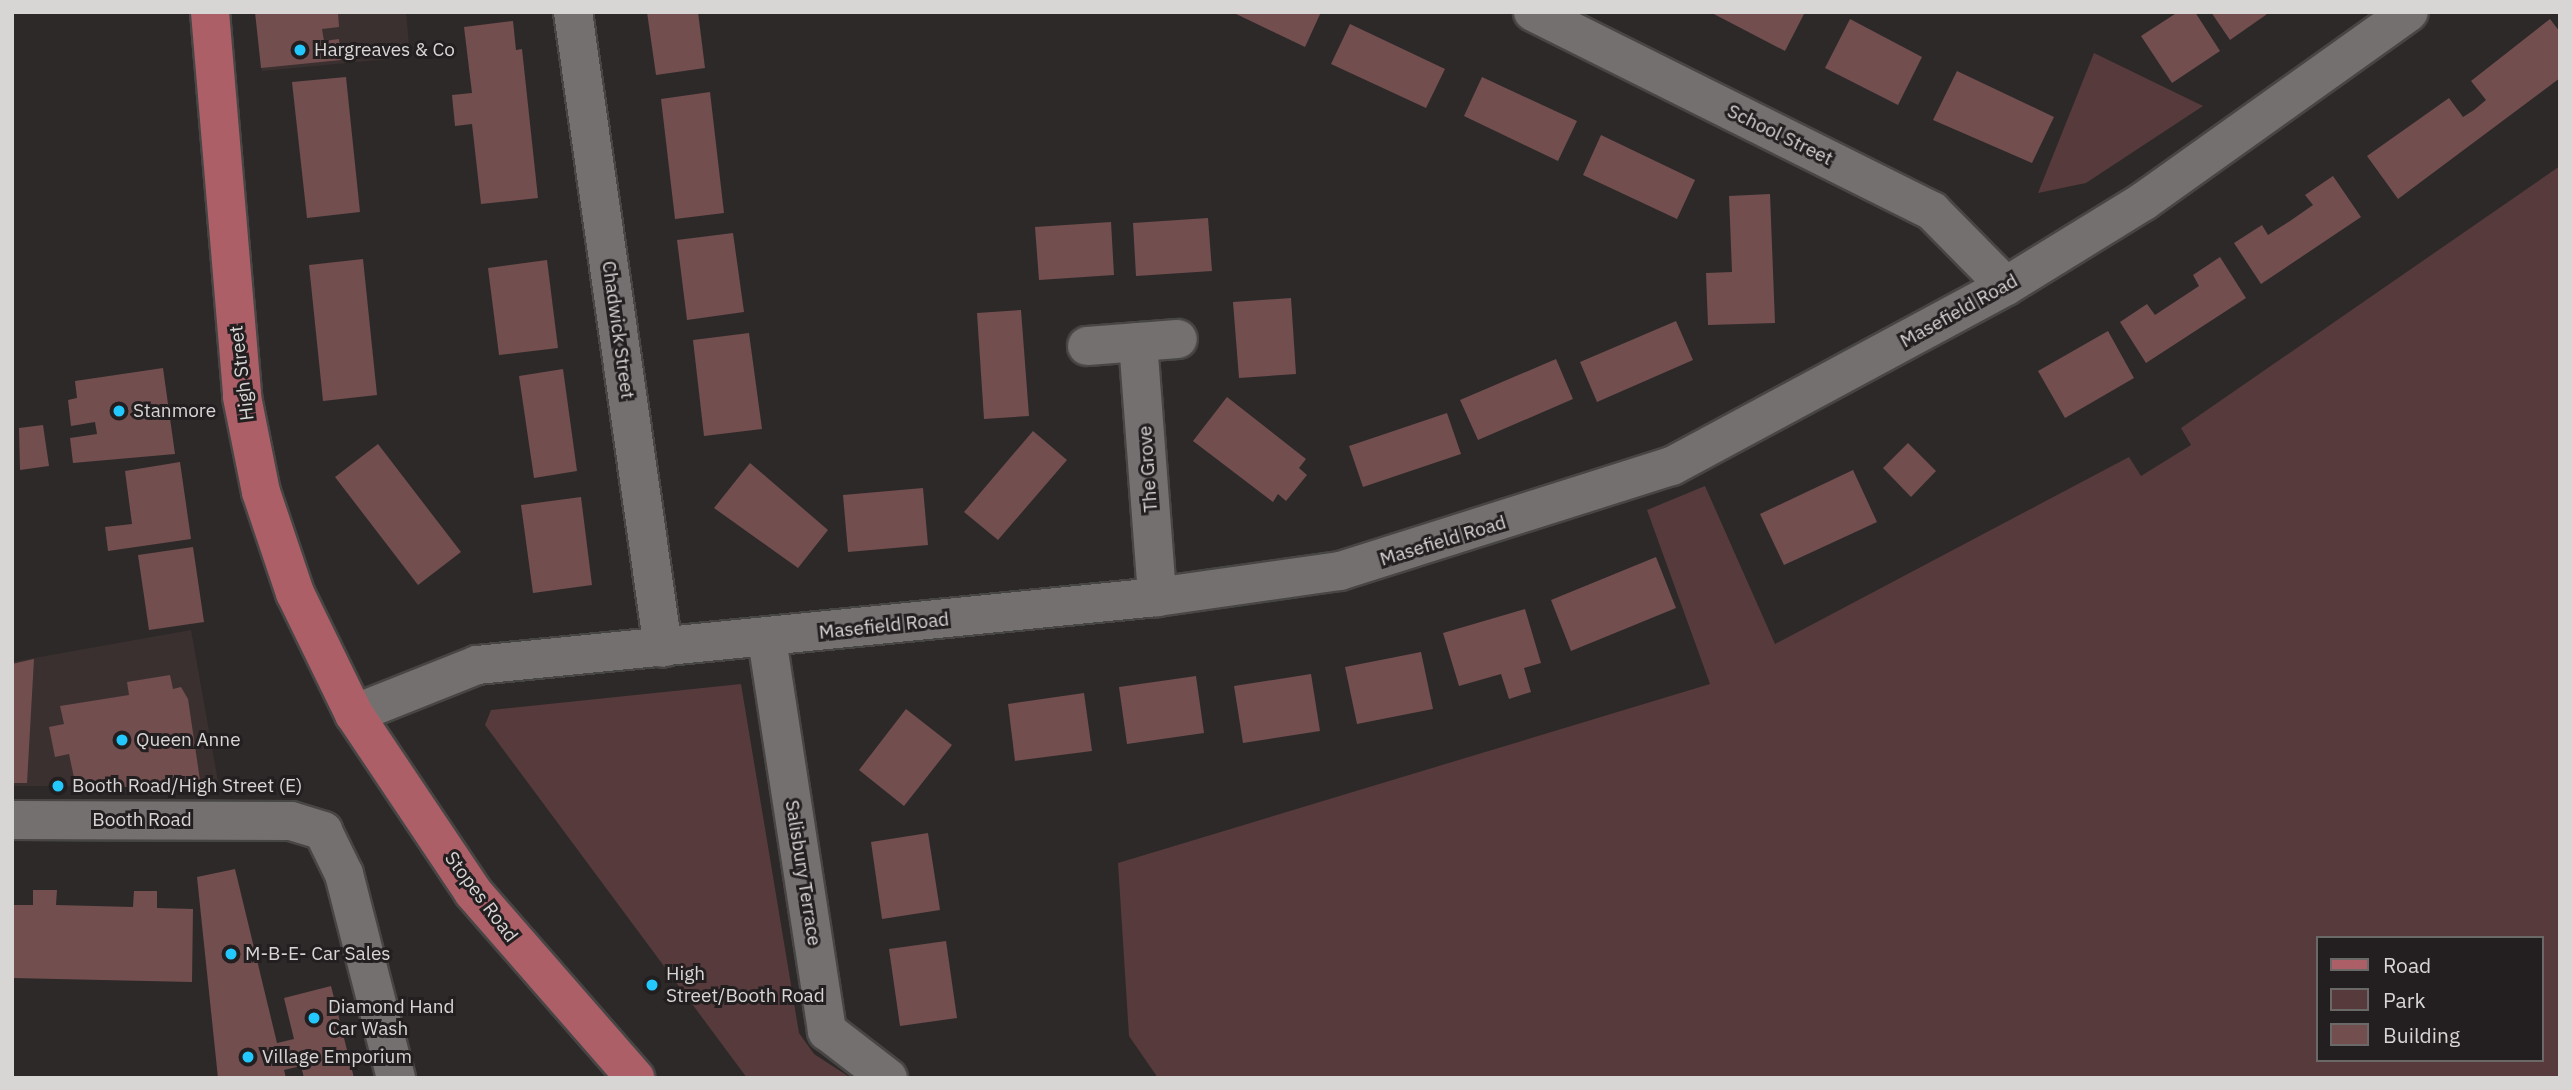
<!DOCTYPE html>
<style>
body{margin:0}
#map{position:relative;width:2572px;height:1090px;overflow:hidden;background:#2d2929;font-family:"IBM Plex Sans",sans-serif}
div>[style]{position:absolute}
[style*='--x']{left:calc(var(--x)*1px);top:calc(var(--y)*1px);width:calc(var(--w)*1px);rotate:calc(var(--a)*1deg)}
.built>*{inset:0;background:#3b3030}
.green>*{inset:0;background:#573a3b}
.building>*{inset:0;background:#724e4f}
.roads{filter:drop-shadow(2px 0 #484545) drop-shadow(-2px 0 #484545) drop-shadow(0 2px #484545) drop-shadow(0 -2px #484545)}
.minor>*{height:38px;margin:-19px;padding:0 19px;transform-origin:19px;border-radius:19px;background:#757070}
.major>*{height:38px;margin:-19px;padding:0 19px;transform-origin:19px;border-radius:19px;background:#ad5f68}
.dots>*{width:19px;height:19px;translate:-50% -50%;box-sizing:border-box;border:4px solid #231f20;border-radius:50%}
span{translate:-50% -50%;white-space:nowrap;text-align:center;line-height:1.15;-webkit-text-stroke:6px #231f20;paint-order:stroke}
.poi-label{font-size:19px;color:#d8d5d5}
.left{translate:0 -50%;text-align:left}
.street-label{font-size:19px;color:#d8d5d5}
.frame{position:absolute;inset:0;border:14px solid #d8d5d5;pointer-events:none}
.legend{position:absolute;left:2316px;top:936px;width:228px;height:126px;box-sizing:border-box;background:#231f20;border:2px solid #6b6868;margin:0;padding:9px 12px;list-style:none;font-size:21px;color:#d8d5d5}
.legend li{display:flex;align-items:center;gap:14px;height:35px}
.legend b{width:35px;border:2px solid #6b6868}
</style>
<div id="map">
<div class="built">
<i style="clip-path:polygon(255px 12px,406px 12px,410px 57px,262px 71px)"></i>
<i style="clip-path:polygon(191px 630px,219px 787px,12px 786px,12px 662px)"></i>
</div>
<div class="green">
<i style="clip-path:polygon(2094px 53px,2203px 106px,2086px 183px,2038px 193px)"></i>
<i style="clip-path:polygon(evenodd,2560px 166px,2560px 1078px,1158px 1078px,1129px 1036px,1118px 863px,1710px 684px,1647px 510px,1705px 486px,1775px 644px,2129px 457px,2141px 476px,2191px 445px,2181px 428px,2560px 166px,2318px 938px,2542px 938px,2542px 1060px,2318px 1060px,2318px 938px)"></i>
<i style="clip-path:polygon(741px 684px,799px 1033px,814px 1054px,851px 1078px,747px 1078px,485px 725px,491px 710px)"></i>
</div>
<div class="building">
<i style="clip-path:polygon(255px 12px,338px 12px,339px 27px,322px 29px,324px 41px,339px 39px,341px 60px,261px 68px)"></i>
<i style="clip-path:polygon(698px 12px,705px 68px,656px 75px,647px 12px)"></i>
<i style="clip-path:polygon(1232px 12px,1321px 12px,1305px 47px)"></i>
<i style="clip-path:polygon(1710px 12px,1805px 12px,1785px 51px)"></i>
<i style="clip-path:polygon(2178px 12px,2195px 12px,2220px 51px,2172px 83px,2141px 36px)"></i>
<i style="clip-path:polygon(2211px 12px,2270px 12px,2230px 40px)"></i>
<i style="clip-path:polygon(1850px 19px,1922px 57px,1898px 105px,1825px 68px)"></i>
<i style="clip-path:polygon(2550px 19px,2560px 32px,2560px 78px,2398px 199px,2367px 156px,2449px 98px,2463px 117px,2474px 110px,2486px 100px,2471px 81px)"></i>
<i style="clip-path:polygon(513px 21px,516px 50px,522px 49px,538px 198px,481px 204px,472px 124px,455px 126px,452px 95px,472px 93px,464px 27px)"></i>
<i style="clip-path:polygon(1350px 24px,1445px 69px,1426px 108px,1331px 64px)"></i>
<i style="clip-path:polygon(1957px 71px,2054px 117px,2032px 163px,1933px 120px)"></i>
<i style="clip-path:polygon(346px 77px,360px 212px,307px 218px,292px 82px)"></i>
<i style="clip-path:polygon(1482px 77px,1577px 121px,1558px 161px,1464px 116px)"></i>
<i style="clip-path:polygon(710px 92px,724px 213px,675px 219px,661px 99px)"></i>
<i style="clip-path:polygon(1601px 135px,1695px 180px,1677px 219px,1583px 175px)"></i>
<i style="clip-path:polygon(2333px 176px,2361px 217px,2261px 284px,2234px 243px,2262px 225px,2268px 235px,2290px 221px,2313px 205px,2305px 195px)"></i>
<i style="clip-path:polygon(1770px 194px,1775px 323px,1708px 325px,1706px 273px,1732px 272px,1729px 196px)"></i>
<i style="clip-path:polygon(1208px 218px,1212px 271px,1136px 276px,1133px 223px)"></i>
<i style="clip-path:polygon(1111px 222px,1114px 275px,1039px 280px,1035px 227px)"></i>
<i style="clip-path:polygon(733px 233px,744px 312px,687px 320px,677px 240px)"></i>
<i style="clip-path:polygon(2220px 257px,2246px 298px,2146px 363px,2120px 322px,2147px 304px,2155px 315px,2199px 286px,2193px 275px)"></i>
<i style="clip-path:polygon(363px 259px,377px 395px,323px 401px,309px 265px)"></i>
<i style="clip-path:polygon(547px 260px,558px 348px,499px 355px,488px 268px)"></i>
<i style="clip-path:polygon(1291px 298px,1296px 374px,1239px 378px,1233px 302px)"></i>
<i style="clip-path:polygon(1021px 310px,1029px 416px,984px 419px,977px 313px)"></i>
<i style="clip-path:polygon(1676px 321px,1693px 360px,1597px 402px,1580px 362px)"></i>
<i style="clip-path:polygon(2108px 331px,2134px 378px,2065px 418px,2038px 371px)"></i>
<i style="clip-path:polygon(749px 333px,762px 429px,704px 436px,693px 340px)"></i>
<i style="clip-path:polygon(1556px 359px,1573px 399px,1478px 440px,1460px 400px)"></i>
<i style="clip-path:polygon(163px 368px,175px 454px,73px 463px,70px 438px,97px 434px,95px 422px,71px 426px,68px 400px,77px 398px,75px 381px)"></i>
<i style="clip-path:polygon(563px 369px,577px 471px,534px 478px,519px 376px)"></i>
<i style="clip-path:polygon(1227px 397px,1306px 459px,1299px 468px,1307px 475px,1286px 501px,1278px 494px,1273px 502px,1193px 441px)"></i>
<i style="clip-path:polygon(1447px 413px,1461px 454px,1363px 487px,1349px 446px)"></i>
<i style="clip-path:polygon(43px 425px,49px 466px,20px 470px,19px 428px)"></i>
<i style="clip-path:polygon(1033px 431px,1067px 460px,998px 540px,964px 512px)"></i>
<i style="clip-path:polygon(1908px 443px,1936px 471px,1911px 497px,1883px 468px)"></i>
<i style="clip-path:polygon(378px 444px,461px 552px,418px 585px,335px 477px)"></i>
<i style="clip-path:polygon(180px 462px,191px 539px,108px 551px,105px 527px,132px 524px,125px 471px)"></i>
<i style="clip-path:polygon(750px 463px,828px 530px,798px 568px,714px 508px)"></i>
<i style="clip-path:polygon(1853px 470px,1877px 522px,1784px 565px,1760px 514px)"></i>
<i style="clip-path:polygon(923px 488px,928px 545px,848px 552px,843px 495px)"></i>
<i style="clip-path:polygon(581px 497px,592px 585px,533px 593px,521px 505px)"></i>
<i style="clip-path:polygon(193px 547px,204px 622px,149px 630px,138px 555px)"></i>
<i style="clip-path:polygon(1656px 557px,1676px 608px,1571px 651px,1551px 600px)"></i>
<i style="clip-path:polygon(1525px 609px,1541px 663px,1524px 668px,1531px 692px,1509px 699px,1501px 674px,1459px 686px,1443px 633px)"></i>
<i style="clip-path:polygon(1421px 652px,1433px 709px,1357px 724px,1345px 667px)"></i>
<i style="clip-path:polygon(34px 659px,27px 783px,12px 783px,12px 664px)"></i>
<i style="clip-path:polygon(1311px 674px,1320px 731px,1243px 743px,1234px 686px)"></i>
<i style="clip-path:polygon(170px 675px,173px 689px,181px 687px,188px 699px,201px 787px,76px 787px,69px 754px,55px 757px,49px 727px,64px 724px,60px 706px,129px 695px,127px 682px)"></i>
<i style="clip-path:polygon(1196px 676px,1204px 733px,1127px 744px,1119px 687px)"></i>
<i style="clip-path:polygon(1084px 693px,1092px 751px,1015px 761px,1008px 704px)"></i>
<i style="clip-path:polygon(906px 709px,952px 745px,904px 806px,859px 770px)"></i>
<i style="clip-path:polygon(928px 833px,940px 910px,882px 919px,871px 842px)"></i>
<i style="clip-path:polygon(235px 869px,277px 1043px,294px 1039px,284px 998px,331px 986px,354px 1078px,304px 1078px,301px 1066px,284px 1070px,286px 1078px,218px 1078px,197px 877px)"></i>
<i style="clip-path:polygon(33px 890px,57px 890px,56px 905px,133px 907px,134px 891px,157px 891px,157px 908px,193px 909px,192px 982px,12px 978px,12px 905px,33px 905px)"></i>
<i style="clip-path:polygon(946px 941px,957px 1018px,900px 1026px,889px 949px)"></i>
</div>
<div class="roads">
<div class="minor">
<i style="--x:573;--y:12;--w:642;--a:81.95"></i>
<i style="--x:1533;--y:12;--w:446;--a:26.5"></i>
<i style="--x:1932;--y:211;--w:105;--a:45.4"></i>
<i style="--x:1138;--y:342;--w:256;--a:85.7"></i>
<i style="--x:1087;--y:346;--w:91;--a:-4.4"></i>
<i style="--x:767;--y:639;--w:397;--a:81.3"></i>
<i style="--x:827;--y:1031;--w:77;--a:37.6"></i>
<i style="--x:354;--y:714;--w:132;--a:-21.7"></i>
<i style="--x:477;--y:665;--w:683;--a:-5.71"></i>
<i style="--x:1157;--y:597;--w:185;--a:-8.1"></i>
<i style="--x:1340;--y:571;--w:348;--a:-17.6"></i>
<i style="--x:1672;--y:466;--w:379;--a:-28.3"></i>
<i style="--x:2006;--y:286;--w:162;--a:-31.6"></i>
<i style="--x:2144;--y:201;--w:325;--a:-35.5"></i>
<i style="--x:12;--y:820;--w:279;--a:0.2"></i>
<i style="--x:291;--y:821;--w:34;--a:17"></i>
<i style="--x:323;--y:831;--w:48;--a:64"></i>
<i style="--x:344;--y:874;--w:211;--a:75.7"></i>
</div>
<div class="major">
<i style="--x:210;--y:12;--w:386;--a:85.2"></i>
<i style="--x:242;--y:397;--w:97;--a:78.7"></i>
<i style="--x:261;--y:492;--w:107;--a:71.4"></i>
<i style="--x:295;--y:593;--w:135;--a:64"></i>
<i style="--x:354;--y:714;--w:214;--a:56.2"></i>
<i style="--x:473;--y:892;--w:247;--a:48.9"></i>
</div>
</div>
<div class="dots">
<i style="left:300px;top:50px;background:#23c9fe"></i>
<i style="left:119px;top:411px;background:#23c9fe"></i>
<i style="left:122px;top:740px;background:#23c9fe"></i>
<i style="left:58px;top:786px;background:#23c9fe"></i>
<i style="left:231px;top:954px;background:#23c9fe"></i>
<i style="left:652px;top:985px;background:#23c9fe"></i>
<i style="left:314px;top:1018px;background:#23c9fe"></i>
<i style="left:248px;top:1057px;background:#23c9fe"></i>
</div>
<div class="poi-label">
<span class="left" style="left:314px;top:50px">Hargreaves &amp; Co</span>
<span class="left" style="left:133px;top:411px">Stanmore</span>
<span class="left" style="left:136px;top:740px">Queen Anne</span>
<span class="left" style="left:72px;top:786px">Booth Road/High Street (E)</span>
<span class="left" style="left:245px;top:954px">M-B-E- Car Sales</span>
<span class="left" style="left:666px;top:985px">High<br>Street/Booth Road</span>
<span class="left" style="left:328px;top:1018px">Diamond Hand<br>Car Wash</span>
<span class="left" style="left:262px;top:1057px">Village Emporium</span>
</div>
<div class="street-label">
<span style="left:1780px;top:135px;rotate:26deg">School Street</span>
<span style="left:1959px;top:311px;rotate:-29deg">Masefield Road</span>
<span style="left:618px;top:330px;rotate:82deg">Chadwick Street</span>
<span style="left:242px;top:373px;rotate:-97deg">High Street</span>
<span style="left:1148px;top:469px;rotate:-94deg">The Grove</span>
<span style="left:1443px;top:541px;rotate:-17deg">Masefield Road</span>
<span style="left:884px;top:626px;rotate:-6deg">Masefield Road</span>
<span style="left:142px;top:820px">Booth Road</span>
<span style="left:803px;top:873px;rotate:81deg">Salisbury Terrace</span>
<span style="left:481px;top:897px;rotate:53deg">Stopes Road</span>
</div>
<div class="frame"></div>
<ul class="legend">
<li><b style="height:9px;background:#ad5f68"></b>Road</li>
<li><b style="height:19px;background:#573a3b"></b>Park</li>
<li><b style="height:19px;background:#724e4f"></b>Building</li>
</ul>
</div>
